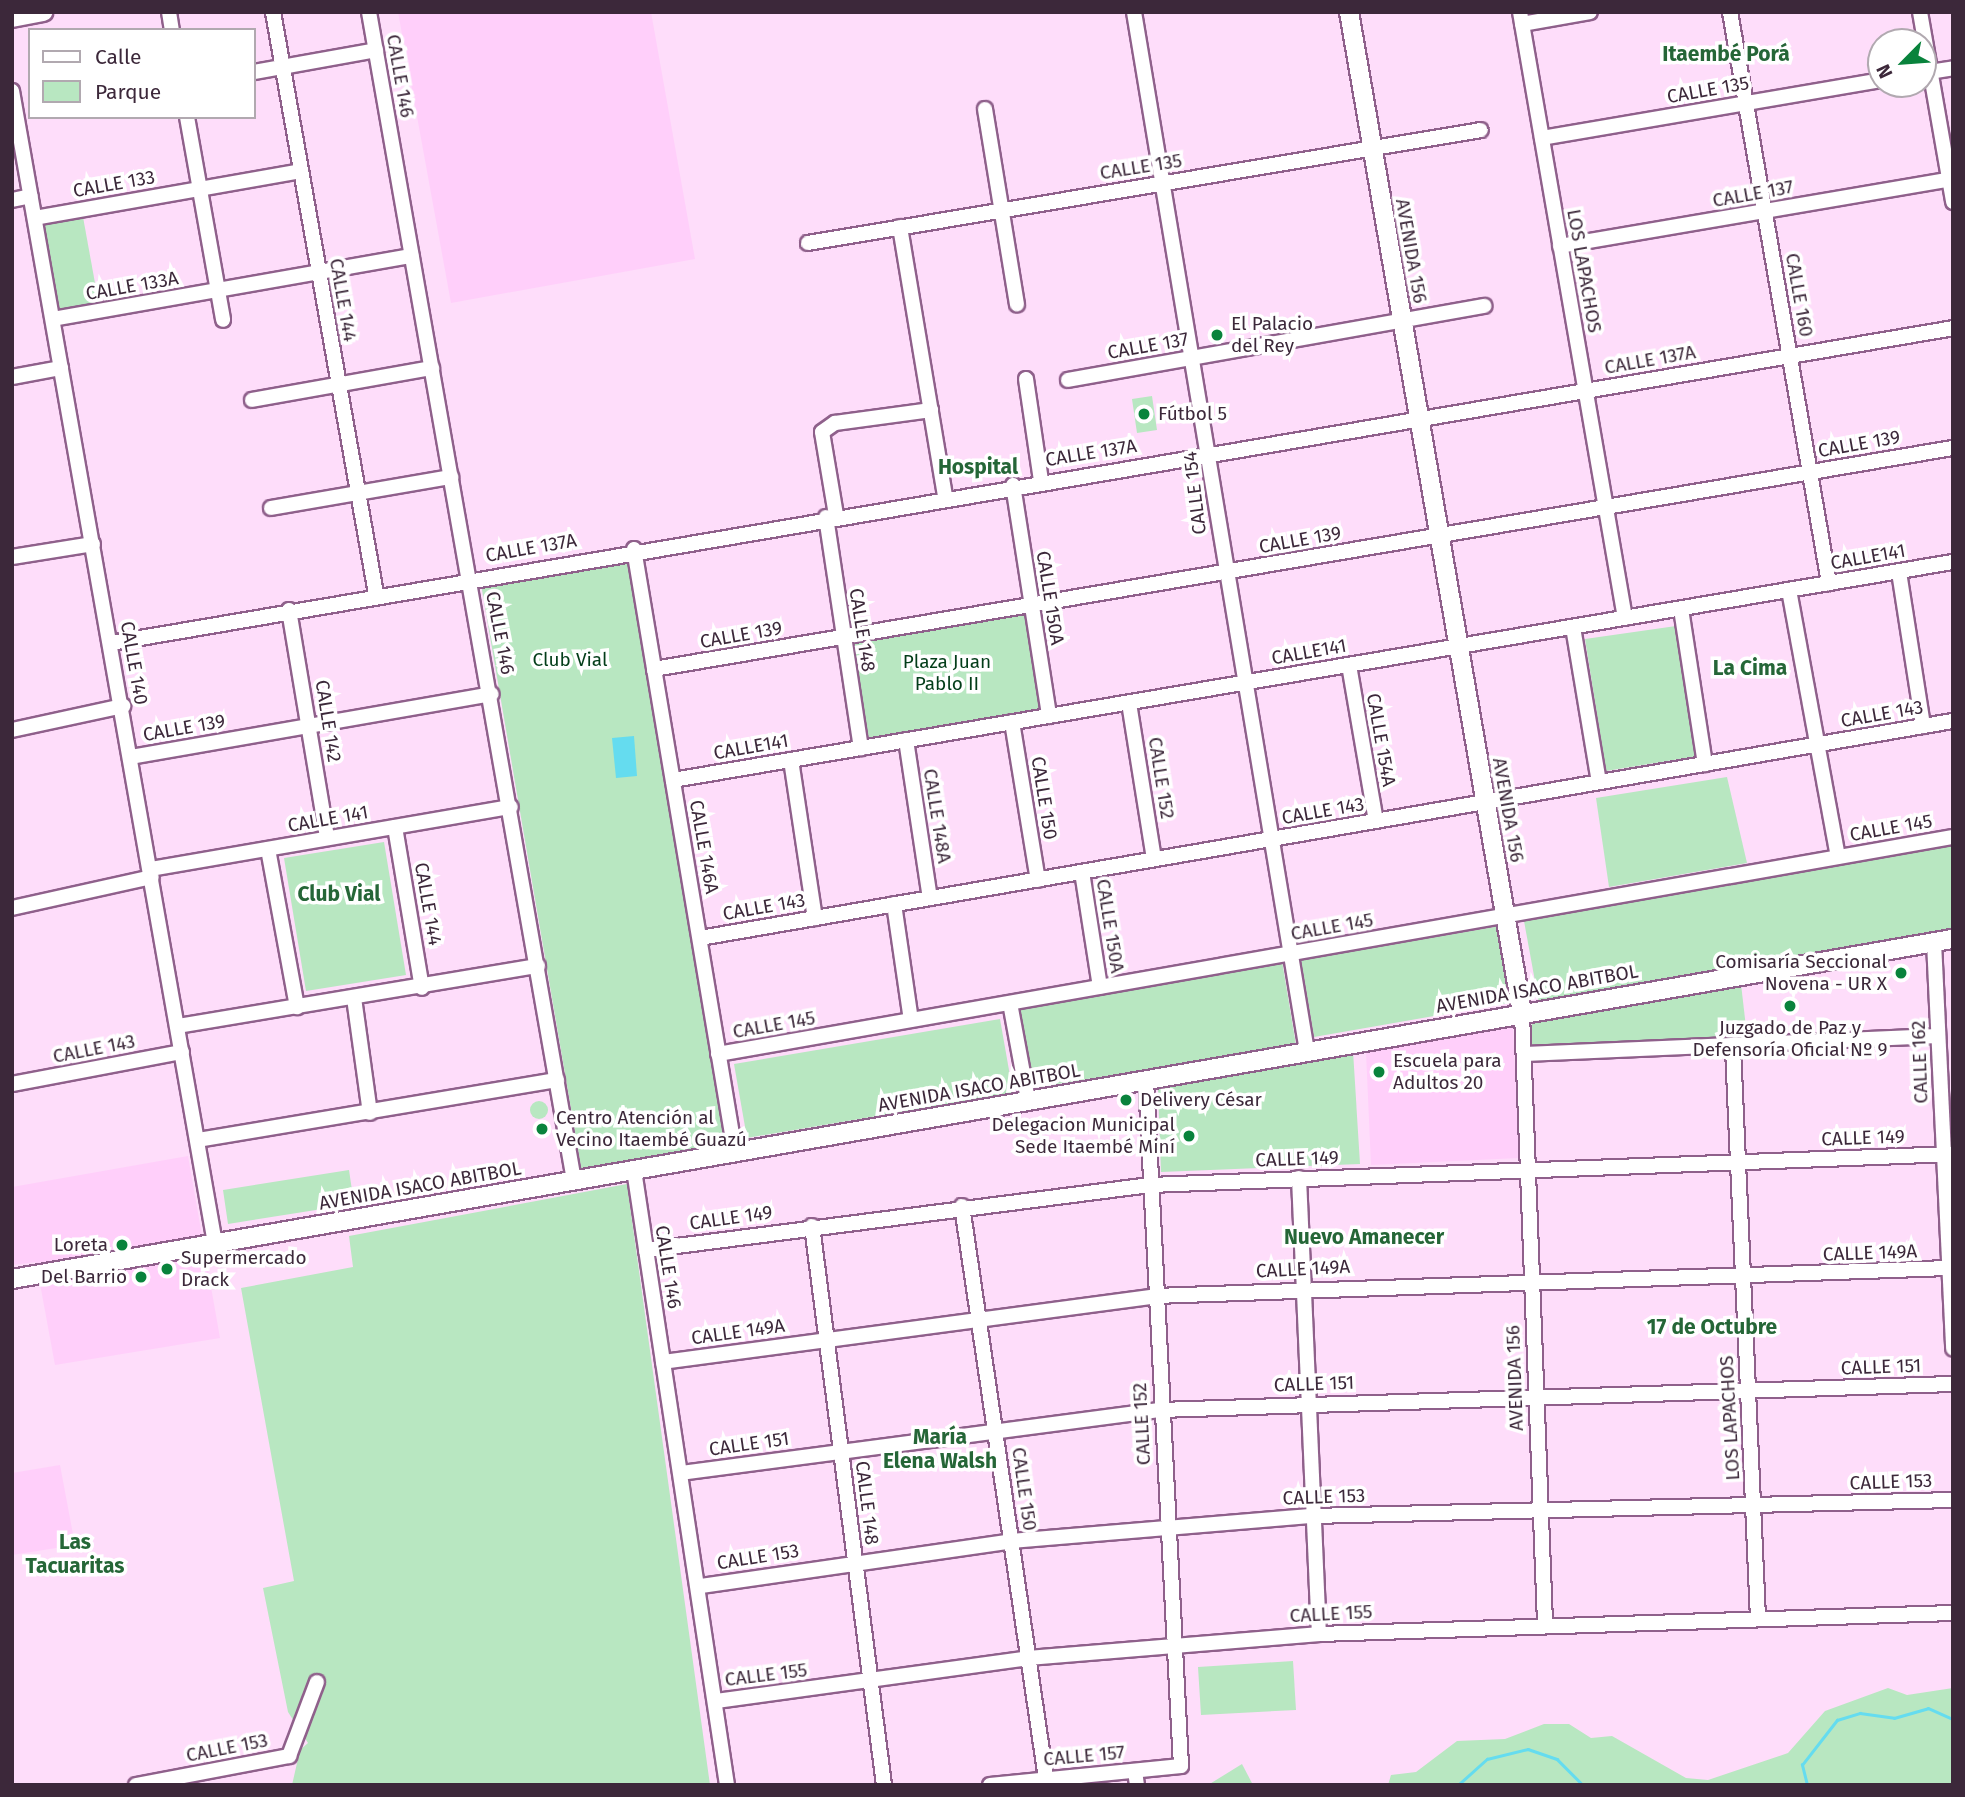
<!DOCTYPE html>
<meta charset="utf-8">
<style>
body{margin:0}
#map{position:relative;width:1965px;height:1797px;overflow:hidden;background:#feddfa;font-family:"Fira Sans",sans-serif}
div>[style]{position:absolute}
[style*='--x']{left:calc(var(--x)*1px);top:calc(var(--y)*1px);width:calc(var(--w)*1px);rotate:calc(var(--a)*1deg)}
.built>*{inset:0;background:#ffcffa}
.green>*{inset:0;background:#b8e7c1}
.round{border-radius:50%}
.water>*{inset:0;background:#65dcef}
.stream>*{height:2.5px;margin:-1.25px;padding:0 1.25px;transform-origin:1.25px;border-radius:1.25px;background:#65dcef}
.roads{filter:drop-shadow(2px 0 #8f608b) drop-shadow(-2px 0 #8f608b) drop-shadow(0 2px #8f608b) drop-shadow(0 -2px #8f608b)}
.minor>*{height:14px;margin:-7px;padding:0 7px;transform-origin:7px;border-radius:7px;background:#fff}
.major>*{height:18px;margin:-9px;padding:0 9px;transform-origin:9px;border-radius:9px;background:#fff}
.dots>*{width:19px;height:19px;translate:-50% -50%;box-sizing:border-box;border:4px solid #fff;border-radius:50%}
span{translate:-50% -50%;white-space:nowrap;text-align:center;line-height:1.15;-webkit-text-stroke:7px #fff;paint-order:stroke}
.street-label{font-size:19px;color:#3c283a}
.poi-label{font-size:19px;color:#3c283a}
.left{translate:0 -50%;text-align:left}
.right{translate:-100% -50%;text-align:right}
.park-label{font-size:19px;color:#033d19}
.neighbourhood-label{font-size:21px;color:#256637;font-weight:700}
.frame{position:absolute;inset:0;border:14px solid #3c283a;pointer-events:none}
.legend{position:absolute;left:28px;top:28px;width:228px;height:91px;box-sizing:border-box;background:#fff;border:2px solid #b1a9b0;margin:0;padding:9px 12px;list-style:none;font-size:21px;color:#3c283a}
.legend li{display:flex;align-items:center;gap:14px;height:35px}
.legend b{width:35px;border:2px solid #b1a9b0}
.north{position:absolute;left:1867px;top:28px;width:70px;height:70px;box-sizing:border-box;background:#fff;border:2px solid #b1a9b0;border-radius:50%;rotate:245deg;font-size:19px;font-weight:700;line-height:28px;text-align:center;color:#3c283a}
.north::after{content:'';display:block;margin:auto;width:24px;height:32px;background:#09833c;clip-path:polygon(50% 0,100% 100%,50% 72%,0 100%)}
</style>
<div id="map">
<div class="built">
<i style="clip-path:polygon(398px 12px,651px 12px,695px 259px,451px 303px)"></i>
<i style="clip-path:polygon(1513px 1027px,1519px 1158px,1371px 1165px,1366px 1052px)"></i>
<i style="clip-path:polygon(188px 1156px,220px 1338px,55px 1365px,36px 1262px,12px 1265px,12px 1187px)"></i>
<i style="clip-path:polygon(60px 1465px,75px 1545px,12px 1555px,12px 1473px)"></i>
</div>
<div class="green">
<i style="clip-path:polygon(83px 217px,99px 305px,58px 312px,42px 224px)"></i>
<i style="clip-path:polygon(1152px 396px,1157px 430px,1137px 433px,1132px 399px)"></i>
<i style="clip-path:polygon(630px 559px,727px 1144px,582px 1173px,481px 584px)"></i>
<i style="clip-path:polygon(1024px 608px,1042px 708px,869px 739px,851px 638px)"></i>
<i style="clip-path:polygon(1676px 626px,1698px 756px,1606px 771px,1585px 639px)"></i>
<i style="clip-path:polygon(1727px 777px,1747px 863px,1609px 887px,1596px 798px)"></i>
<i style="clip-path:polygon(384px 842px,406px 975px,306px 991px,284px 858px)"></i>
<i style="clip-path:polygon(1953px 844px,1953px 929px,1539px 1003px,1524px 921px)"></i>
<i style="clip-path:polygon(1500px 926px,1514px 1002px,1314px 1037px,1301px 960px)"></i>
<i style="clip-path:polygon(1282px 961px,1296px 1045px,1033px 1088px,1019px 1005px)"></i>
<i style="clip-path:polygon(1741px 984px,1747px 1036px,1531px 1045px,1532px 1021px)"></i>
<i style="clip-path:polygon(1000px 1019px,1013px 1093px,747px 1138px,734px 1064px)"></i>
<i style="clip-path:polygon(1353px 1051px,1360px 1164px,1161px 1172px,1158px 1089px)"></i>
<i class="round" style="left:530px;top:1101px;width:18px;height:18px"></i>
<i style="clip-path:polygon(349px 1170px,354px 1204px,228px 1224px,223px 1190px)"></i>
<i style="clip-path:polygon(627px 1184px,710px 1785px,292px 1785px,300px 1750px,308px 1743px,288px 1712px,263px 1588px,294px 1581px,241px 1288px,353px 1267px,349px 1236px)"></i>
<i style="clip-path:polygon(1293px 1661px,1296px 1710px,1201px 1715px,1198px 1667px)"></i>
<i style="clip-path:polygon(1888px 1688px,1907px 1695px,1953px 1688px,1953px 1785px,1388px 1785px,1391px 1775px,1416px 1772px,1457px 1741px,1505px 1739px,1544px 1724px,1569px 1724px,1591px 1738px,1612px 1736px,1686px 1778px,1708px 1780px,1788px 1753px,1825px 1711px)"></i>
<i style="clip-path:polygon(1242px 1764px,1253px 1785px,1208px 1785px)"></i>
</div>
<div class="water">
<i style="clip-path:polygon(634px 736px,637px 776px,616px 778px,612px 738px)"></i>
</div>
<div class="stream">
<i style="--x:1458;--y:1785;--w:39;--a:-42"></i>
<i style="--x:1487;--y:1759;--w:42;--a:-13.7"></i>
<i style="--x:1528;--y:1749;--w:31;--a:19"></i>
<i style="--x:1557;--y:1759;--w:37;--a:45"></i>
<i style="--x:1807;--y:1785;--w:21;--a:-104"></i>
<i style="--x:1802;--y:1765;--w:57;--a:-52.1"></i>
<i style="--x:1837;--y:1720;--w:24;--a:-17"></i>
<i style="--x:1860;--y:1713;--w:34;--a:8"></i>
<i style="--x:1894;--y:1718;--w:35;--a:-16"></i>
<i style="--x:1928;--y:1708;--w:27;--a:24"></i>
</div>
<div class="roads">
<div class="minor">
<i style="--x:169;--y:12;--w:18;--a:81"></i>
<i style="--x:273;--y:12;--w:591;--a:79.96"></i>
<i style="--x:369;--y:12;--w:1186;--a:80.05"></i>
<i style="--x:1134;--y:12;--w:1053;--a:80.55"></i>
<i style="--x:1520;--y:12;--w:615;--a:80.17"></i>
<i style="--x:1730;--y:12;--w:580;--a:80.16"></i>
<i style="--x:1920;--y:12;--w:193;--a:80.1"></i>
<i style="--x:1522;--y:24;--w:69;--a:-10"></i>
<i style="--x:254;--y:72;--w:124;--a:-10.2"></i>
<i style="--x:1923;--y:73;--w:30;--a:-9"></i>
<i style="--x:12;--y:91;--w:1170;--a:80.01"></i>
<i style="--x:985;--y:109;--w:198;--a:80.7"></i>
<i style="--x:187;--y:117;--w:206;--a:79.9"></i>
<i style="--x:1542;--y:138;--w:344;--a:-9.7"></i>
<i style="--x:12;--y:200;--w:19;--a:-12"></i>
<i style="--x:35;--y:218;--w:270;--a:-10"></i>
<i style="--x:900;--y:227;--w:273;--a:80.5"></i>
<i style="--x:808;--y:243;--w:682;--a:-9.53"></i>
<i style="--x:1560;--y:246;--w:399;--a:-9.7"></i>
<i style="--x:53;--y:319;--w:364;--a:-10"></i>
<i style="--x:12;--y:377;--w:50;--a:-10.4"></i>
<i style="--x:1026;--y:379;--w:102;--a:81.6"></i>
<i style="--x:1068;--y:380;--w:423;--a:-10.1"></i>
<i style="--x:252;--y:400;--w:183;--a:-10.1"></i>
<i style="--x:1013;--y:485;--w:234;--a:81.1"></i>
<i style="--x:271;--y:508;--w:183;--a:-9.8"></i>
<i style="--x:836;--y:515;--w:84;--a:-99.6"></i>
<i style="--x:822;--y:432;--w:16;--a:-35"></i>
<i style="--x:835;--y:423;--w:97;--a:-7.7"></i>
<i style="--x:826;--y:517;--w:234;--a:81.4"></i>
<i style="--x:634;--y:549;--w:611;--a:80.49"></i>
<i style="--x:12;--y:557;--w:82;--a:-9.1"></i>
<i style="--x:1899;--y:572;--w:156;--a:81.1"></i>
<i style="--x:1789;--y:590;--w:271;--a:79.6"></i>
<i style="--x:1681;--y:609;--w:157;--a:81.2"></i>
<i style="--x:289;--y:610;--w:231;--a:80.5"></i>
<i style="--x:1573;--y:627;--w:157;--a:80.5"></i>
<i style="--x:111;--y:643;--w:1869;--a:-9.7"></i>
<i style="--x:1349;--y:665;--w:158;--a:80.2"></i>
<i style="--x:654;--y:669;--w:1318;--a:-9.66"></i>
<i style="--x:1129;--y:703;--w:158;--a:80.9"></i>
<i style="--x:1012;--y:722;--w:160;--a:80.7"></i>
<i style="--x:12;--y:730;--w:114;--a:-12.2"></i>
<i style="--x:906;--y:740;--w:160;--a:81.4"></i>
<i style="--x:131;--y:757;--w:366;--a:-9.9"></i>
<i style="--x:791;--y:760;--w:160;--a:81.4"></i>
<i style="--x:673;--y:780;--w:1298;--a:-9.67"></i>
<i style="--x:395;--y:827;--w:163;--a:80.5"></i>
<i style="--x:268;--y:849;--w:161;--a:79.6"></i>
<i style="--x:151;--y:869;--w:365;--a:-9.8"></i>
<i style="--x:1082;--y:872;--w:116;--a:81.1"></i>
<i style="--x:894;--y:904;--w:117;--a:81.7"></i>
<i style="--x:12;--y:908;--w:143;--a:-12.5"></i>
<i style="--x:700;--y:938;--w:1272;--a:-9.83"></i>
<i style="--x:1934;--y:942;--w:407;--a:87.3"></i>
<i style="--x:354;--y:998;--w:116;--a:82.1"></i>
<i style="--x:1010;--y:1003;--w:99;--a:79.5"></i>
<i style="--x:1522;--y:1013;--w:611;--a:87.84"></i>
<i style="--x:178;--y:1026;--w:365;--a:-9.5"></i>
<i style="--x:1733;--y:1048;--w:571;--a:87.49"></i>
<i style="--x:718;--y:1054;--w:1254;--a:-9.97"></i>
<i style="--x:1525;--y:1054;--w:413;--a:-2.5"></i>
<i style="--x:12;--y:1084;--w:173;--a:-10.7"></i>
<i style="--x:198;--y:1140;--w:364;--a:-9.5"></i>
<i style="--x:634;--y:1170;--w:622;--a:81.4"></i>
<i style="--x:1299;--y:1178;--w:456;--a:87.5"></i>
<i style="--x:962;--y:1206;--w:578;--a:81.65"></i>
<i style="--x:812;--y:1226;--w:564;--a:82.66"></i>
<i style="--x:646;--y:1250;--w:508;--a:-7.35"></i>
<i style="--x:1150;--y:1185;--w:804;--a:-2.21"></i>
<i style="--x:663;--y:1362;--w:496;--a:-7.6"></i>
<i style="--x:1155;--y:1296;--w:794;--a:-2.02"></i>
<i style="--x:681;--y:1473;--w:483;--a:-7.5"></i>
<i style="--x:1160;--y:1410;--w:793;--a:-1.88"></i>
<i style="--x:701;--y:1586;--w:314;--a:-8.2"></i>
<i style="--x:1012;--y:1541;--w:301;--a:-4.8"></i>
<i style="--x:1312;--y:1516;--w:641;--a:-1.43"></i>
<i style="--x:716;--y:1701;--w:316;--a:-7.8"></i>
<i style="--x:1029;--y:1658;--w:291;--a:-4.7"></i>
<i style="--x:1319;--y:1634;--w:634;--a:-1.9"></i>
<i style="--x:1135;--y:1771;--w:14;--a:82"></i>
<i style="--x:136;--y:1785;--w:156;--a:-10.7"></i>
<i style="--x:289;--y:1756;--w:79;--a:-69.3"></i>
<i style="--x:990;--y:1785;--w:192;--a:-5.7"></i>
<i style="--x:1181;--y:1766;--w:688;--a:-92.92"></i>
</div>
<div class="major">
<i style="--x:1349;--y:12;--w:1016;--a:80.19"></i>
<i style="--x:12;--y:18;--w:32;--a:-11"></i>
<i style="--x:12;--y:1279;--w:1971;--a:-9.94"></i>
</div>
</div>
<div class="dots">
<i style="left:1217px;top:335px;background:#09833c"></i>
<i style="left:1144px;top:414px;background:#09833c"></i>
<i style="left:1901px;top:973px;background:#09833c"></i>
<i style="left:1790px;top:1006px;background:#09833c"></i>
<i style="left:1379px;top:1072px;background:#09833c"></i>
<i style="left:1126px;top:1100px;background:#09833c"></i>
<i style="left:542px;top:1129px;background:#09833c"></i>
<i style="left:1189px;top:1136px;background:#09833c"></i>
<i style="left:122px;top:1245px;background:#09833c"></i>
<i style="left:167px;top:1269px;background:#09833c"></i>
<i style="left:141px;top:1277px;background:#09833c"></i>
</div>
<div class="street-label">
<span style="left:400px;top:76px;rotate:80deg">CALLE 146</span>
<span style="left:1708px;top:90px;rotate:-10deg">CALLE 135</span>
<span style="left:1141px;top:167px;rotate:-9deg">CALLE 135</span>
<span style="left:114px;top:184px;rotate:-10deg">CALLE 133</span>
<span style="left:1753px;top:194px;rotate:-10deg">CALLE 137</span>
<span style="left:1411px;top:251px;rotate:80deg">AVENIDA 156</span>
<span style="left:1584px;top:271px;rotate:80deg">LOS LAPACHOS</span>
<span style="left:132px;top:286px;rotate:-10deg">CALLE 133A</span>
<span style="left:1799px;top:295px;rotate:80deg">CALLE 160</span>
<span style="left:343px;top:300px;rotate:80deg">CALLE 144</span>
<span style="left:1148px;top:346px;rotate:-10deg">CALLE 137</span>
<span style="left:1650px;top:360px;rotate:-10deg">CALLE 137A</span>
<span style="left:1859px;top:444px;rotate:-10deg">CALLE 139</span>
<span style="left:1091px;top:453px;rotate:-9deg">CALLE 137A</span>
<span style="left:1195px;top:493px;rotate:-97deg">CALLE 154</span>
<span style="left:1300px;top:540px;rotate:-10deg">CALLE 139</span>
<span style="left:531px;top:548px;rotate:-10deg">CALLE 137A</span>
<span style="left:1868px;top:557px;rotate:-10deg">CALLE141</span>
<span style="left:1050px;top:598px;rotate:81deg">CALLE 150A</span>
<span style="left:862px;top:630px;rotate:81deg">CALLE 148</span>
<span style="left:500px;top:633px;rotate:79deg">CALLE 146</span>
<span style="left:741px;top:635px;rotate:-10deg">CALLE 139</span>
<span style="left:1309px;top:652px;rotate:-10deg">CALLE141</span>
<span style="left:134px;top:663px;rotate:80deg">CALLE 140</span>
<span style="left:1882px;top:714px;rotate:-10deg">CALLE 143</span>
<span style="left:328px;top:721px;rotate:81deg">CALLE 142</span>
<span style="left:184px;top:728px;rotate:-10deg">CALLE 139</span>
<span style="left:1381px;top:740px;rotate:80deg">CALLE 154A</span>
<span style="left:751px;top:747px;rotate:-10deg">CALLE141</span>
<span style="left:1161px;top:778px;rotate:81deg">CALLE 152</span>
<span style="left:1044px;top:798px;rotate:81deg">CALLE 150</span>
<span style="left:1508px;top:810px;rotate:80deg">AVENIDA 156</span>
<span style="left:1323px;top:811px;rotate:-10deg">CALLE 143</span>
<span style="left:937px;top:816px;rotate:81deg">CALLE 148A</span>
<span style="left:328px;top:819px;rotate:-10deg">CALLE 141</span>
<span style="left:1891px;top:828px;rotate:-10deg">CALLE 145</span>
<span style="left:704px;top:847px;rotate:80deg">CALLE 146A</span>
<span style="left:428px;top:904px;rotate:80deg">CALLE 144</span>
<span style="left:764px;top:907px;rotate:-10deg">CALLE 143</span>
<span style="left:1110px;top:926px;rotate:81deg">CALLE 150A</span>
<span style="left:1332px;top:927px;rotate:-10deg">CALLE 145</span>
<span style="left:1537px;top:989px;rotate:-10deg">AVENIDA ISACO ABITBOL</span>
<span style="left:774px;top:1025px;rotate:-10deg">CALLE 145</span>
<span style="left:94px;top:1049px;rotate:-11deg">CALLE 143</span>
<span style="left:1920px;top:1062px;rotate:-92deg">CALLE 162</span>
<span style="left:979px;top:1088px;rotate:-10deg">AVENIDA ISACO ABITBOL</span>
<span style="left:1863px;top:1138px;rotate:-2deg">CALLE 149</span>
<span style="left:1297px;top:1159px;rotate:-2deg">CALLE 149</span>
<span style="left:420px;top:1186px;rotate:-10deg">AVENIDA ISACO ABITBOL</span>
<span style="left:731px;top:1218px;rotate:-8deg">CALLE 149</span>
<span style="left:1870px;top:1253px;rotate:-2deg">CALLE 149A</span>
<span style="left:668px;top:1267px;rotate:81deg">CALLE 146</span>
<span style="left:1303px;top:1269px;rotate:-3deg">CALLE 149A</span>
<span style="left:738px;top:1332px;rotate:-8deg">CALLE 149A</span>
<span style="left:1881px;top:1367px;rotate:-2deg">CALLE 151</span>
<span style="left:1515px;top:1378px;rotate:-92deg">AVENIDA 156</span>
<span style="left:1314px;top:1384px;rotate:-2deg">CALLE 151</span>
<span style="left:1730px;top:1418px;rotate:-93deg">LOS LAPACHOS</span>
<span style="left:1142px;top:1424px;rotate:-93deg">CALLE 152</span>
<span style="left:749px;top:1444px;rotate:-8deg">CALLE 151</span>
<span style="left:1891px;top:1482px;rotate:-2deg">CALLE 153</span>
<span style="left:1024px;top:1489px;rotate:82deg">CALLE 150</span>
<span style="left:1324px;top:1497px;rotate:-2deg">CALLE 153</span>
<span style="left:867px;top:1503px;rotate:83deg">CALLE 148</span>
<span style="left:758px;top:1557px;rotate:-9deg">CALLE 153</span>
<span style="left:1331px;top:1614px;rotate:-3deg">CALLE 155</span>
<span style="left:766px;top:1675px;rotate:-7deg">CALLE 155</span>
<span style="left:227px;top:1748px;rotate:-11deg">CALLE 153</span>
<span style="left:1084px;top:1756px;rotate:-5deg">CALLE 157</span>
</div>
<div class="poi-label">
<span class="left" style="left:1231px;top:335px">El Palacio<br>del Rey</span>
<span class="left" style="left:1158px;top:414px">Fútbol 5</span>
<span class="right" style="left:1887px;top:973px">Comisaría Seccional<br>Novena - UR X</span>
<span style="left:1790px;top:1039px">Juzgado de Paz y<br>Defensoría Oficial Nº 9</span>
<span class="left" style="left:1393px;top:1072px">Escuela para<br>Adultos 20</span>
<span class="left" style="left:1140px;top:1100px">Delivery César</span>
<span class="left" style="left:556px;top:1129px">Centro Atención al<br>Vecino Itaembé Guazú</span>
<span class="right" style="left:1175px;top:1136px">Delegacion Municipal<br>Sede Itaembé Miní</span>
<span class="right" style="left:108px;top:1245px">Loreta</span>
<span class="left" style="left:181px;top:1269px">Supermercado<br>Drack</span>
<span class="right" style="left:127px;top:1277px">Del Barrio</span>
</div>
<div class="park-label">
<span style="left:570px;top:660px">Club Vial</span>
<span style="left:947px;top:673px">Plaza Juan<br>Pablo II</span>
</div>
<div class="neighbourhood-label">
<span style="left:1726px;top:54px">Itaembé Porá</span>
<span style="left:978px;top:467px">Hospital</span>
<span style="left:1750px;top:668px">La Cima</span>
<span style="left:339px;top:894px">Club Vial</span>
<span style="left:1364px;top:1237px">Nuevo Amanecer</span>
<span style="left:1712px;top:1327px">17 de Octubre</span>
<span style="left:940px;top:1449px">María<br>Elena Walsh</span>
<span style="left:75px;top:1554px">Las<br>Tacuaritas</span>
</div>
<div class="frame"></div>
<ul class="legend">
<li><b style="height:9px;background:#fff"></b>Calle</li>
<li><b style="height:19px;background:#b8e7c1"></b>Parque</li>
</ul>
<div class="north">N</div>
</div>
